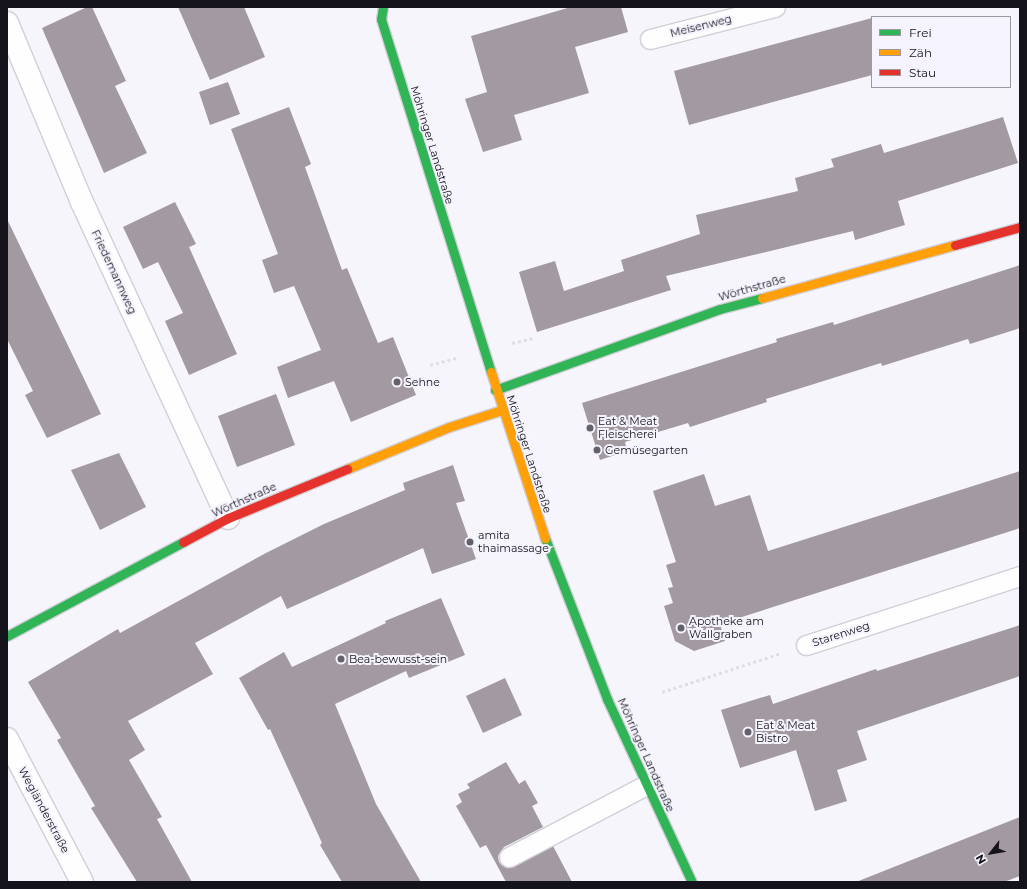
<!DOCTYPE html>
<meta charset="utf-8">
<style>
body{margin:0}
#map{position:relative;width:1027px;height:889px;overflow:hidden;background:#f6f5fb;font-family:Montserrat,sans-serif}
div>[style]{position:absolute}
[style*='--x']{left:calc(var(--x)*1px);top:calc(var(--y)*1px);width:calc(var(--w)*1px);rotate:calc(var(--a)*1deg)}
.building>*{inset:0;background:#a399a0}
.path>*{height:2.5px;margin-top:-1.25px;transform-origin:0;background:repeating-linear-gradient(90deg,#dfdfe1 0 3px,transparent 0 6px)}
.roads{filter:drop-shadow(1px 0 #d1cfd7) drop-shadow(-1px 0 #d1cfd7) drop-shadow(0 1px #d1cfd7) drop-shadow(0 -1px #d1cfd7)}
.lane>*{height:19px;margin:-9.5px;padding:0 9.5px;transform-origin:9.5px;border-radius:9.5px;background:#fefefe}
.street>*{height:22px;margin:-11px;padding:0 11px;transform-origin:11px;border-radius:11px;background:#fefefe}
.fast>*{height:9px;margin:-4.5px;padding:0 4.5px;transform-origin:4.5px;border-radius:4.5px;background:#30b455}
.slow>*{height:9px;margin:-4.5px;padding:0 4.5px;transform-origin:4.5px;border-radius:4.5px;background:#ff9f0a}
.jam>*{height:9px;margin:-4.5px;padding:0 4.5px;transform-origin:4.5px;border-radius:4.5px;background:#e5322d}
.dots>*{width:11px;height:11px;translate:-50% -50%;box-sizing:border-box;border:2px solid #f5f3fd;border-radius:50%}
span{translate:-50% -50%;white-space:nowrap;text-align:center;line-height:1.15;-webkit-text-stroke:4px #f5f3fd;paint-order:stroke}
.street-label{font-size:11px;color:#14121a}
.poi-label{font-size:11px;color:#14121a}
.left{translate:0 -50%;text-align:left}
.frame{position:absolute;inset:0;border:8px solid #14121a;pointer-events:none}
.legend{position:absolute;left:871px;top:16px;width:140px;height:72px;box-sizing:border-box;background:#f5f3fd;border:1px solid #9b99a2;margin:0;padding:5px 7px;list-style:none;font-size:12px;color:#14121a}
.legend li{display:flex;align-items:center;gap:8px;height:20px}
.legend b{width:20px;border:1px solid #9b99a2}
.north{position:absolute;left:971px;top:833px;width:40px;height:40px;-webkit-text-stroke:3px #f5f3fd;paint-order:stroke;rotate:239deg;font-size:11px;font-weight:700;line-height:16px;text-align:center;color:#14121a}
.north::after{content:'';display:block;margin:auto;width:14px;height:18px;background:#14121a;clip-path:polygon(50% 0,100% 100%,50% 72%,0 100%)}
</style>
<div id="map">
<div class="building">
<i style="clip-path:polygon(87px 7px,92px 7px,126px 81px,115px 86px,147px 153px,104px 173px,42px 28px)"></i>
<i style="clip-path:polygon(178px 7px,244px 7px,265px 57px,210px 80px)"></i>
<i style="clip-path:polygon(571px 7px,621px 7px,628px 32px,575px 47px,589px 93px,514px 115px,522px 140px,483px 152px,465px 99px,487px 92px,471px 36px)"></i>
<i style="clip-path:polygon(872px 18px,872px 75px,689px 125px,674px 71px)"></i>
<i style="clip-path:polygon(228px 82px,240px 114px,210px 125px,199px 92px)"></i>
<i style="clip-path:polygon(289px 107px,311px 164px,305px 167px,342px 270px,347px 268px,378px 343px,393px 337px,416px 395px,351px 422px,334px 381px,288px 398px,277px 367px,321px 350px,294px 286px,274px 293px,262px 260px,278px 254px,231px 129px)"></i>
<i style="clip-path:polygon(1003px 117px,1018px 163px,898px 201px,905px 225px,855px 240px,853px 231px,666px 276px,671px 290px,537px 332px,519px 272px,555px 261px,564px 291px,624px 271px,621px 260px,700px 234px,696px 215px,798px 191px,795px 178px,834px 167px,831px 159px,881px 144px,884px 153px)"></i>
<i style="clip-path:polygon(175px 202px,196px 244px,189px 247px,237px 354px,189px 375px,165px 321px,183px 313px,158px 262px,143px 269px,123px 227px)"></i>
<i style="clip-path:polygon(7px 219px,101px 414px,47px 438px,25px 395px,33px 391px,7px 339px)"></i>
<i style="clip-path:polygon(1020px 265px,1020px 328px,970px 344px,968px 339px,882px 366px,881px 363px,766px 399px,767px 402px,690px 427px,688px 423px,625px 442px,627px 451px,600px 460px,582px 403px,777px 342px,776px 339px,833px 322px,834px 325px)"></i>
<i style="clip-path:polygon(276px 394px,295px 445px,237px 467px,218px 416px)"></i>
<i style="clip-path:polygon(119px 453px,146px 507px,100px 530px,71px 470px)"></i>
<i style="clip-path:polygon(453px 465px,465px 501px,456px 503px,476px 559px,432px 574px,423px 548px,287px 609px,281px 596px,195px 643px,213px 674px,128px 721px,145px 750px,129px 760px,162px 817px,157px 819px,192px 882px,137px 882px,91px 808px,95px 806px,57px 740px,61px 738px,28px 682px,118px 629px,120px 633px,266px 553px,324px 524px,405px 490px,403px 483px)"></i>
<i style="clip-path:polygon(1020px 471px,1020px 528px,720px 624px,725px 641px,694px 651px,675px 641px,664px 606px,673px 603px,668px 588px,673px 587px,666px 565px,676px 562px,653px 491px,704px 474px,715px 506px,750px 495px,768px 551px)"></i>
<i style="clip-path:polygon(441px 598px,465px 655px,409px 678px,406px 671px,335px 704px,376px 804px,421px 882px,342px 882px,320px 845px,322px 843px,270px 729px,268px 730px,239px 678px,284px 652px,292px 667px,386px 623px,385px 621px)"></i>
<i style="clip-path:polygon(1020px 625px,1020px 676px,857px 731px,867px 760px,837px 770px,847px 801px,815px 811px,796px 750px,740px 768px,721px 710px,770px 695px,773px 704px,876px 669px,877px 671px)"></i>
<i style="clip-path:polygon(505px 678px,522px 715px,483px 733px,466px 696px)"></i>
<i style="clip-path:polygon(506px 762px,519px 784px,525px 780px,538px 803px,532px 806px,543px 827px,504px 847px,498px 856px,499px 862px,503px 866px,514px 867px,553px 846px,572px 882px,506px 882px,486px 845px,480px 848px,456px 806px,462px 802px,458px 794px,470px 788px,467px 784px)"></i>
<i style="clip-path:polygon(1020px 817px,1020px 876px,1004px 882px,856px 882px)"></i>
</div>
<div class="path">
<i style="--x:512;--y:343;--w:22;--a:-13"></i>
<i style="--x:430;--y:365;--w:27;--a:-15"></i>
<i style="--x:662;--y:692;--w:125;--a:-18.1"></i>
</div>
<div class="roads">
<div class="lane">
<i style="--x:650;--y:39;--w:129;--a:-14.4"></i>
<i style="--x:806;--y:645;--w:225;--a:-17.9"></i>
<i style="--x:509;--y:857;--w:155;--a:-27.7"></i>
</div>
<div class="street">
<i style="--x:7;--y:23;--w:194;--a:67.3"></i>
<i style="--x:82;--y:202;--w:348;--a:65.2"></i>
<i style="--x:7;--y:739;--w:161;--a:62.3"></i>
</div>
<div class="fast">
<i style="--x:383;--y:7;--w:12;--a:99"></i>
<i style="--x:381;--y:19;--w:370;--a:72.7"></i>
<i style="--x:495;--y:390;--w:239;--a:-19.8"></i>
<i style="--x:720;--y:309;--w:43;--a:-14.7"></i>
<i style="--x:545;--y:538;--w:173;--a:68.9"></i>
<i style="--x:607;--y:699;--w:202;--a:65.1"></i>
<i style="--x:7;--y:636;--w:200;--a:-28.1"></i>
</div>
<div class="slow">
<i style="--x:762;--y:298;--w:200;--a:-15.4"></i>
<i style="--x:491;--y:372;--w:175;--a:72"></i>
<i style="--x:347;--y:469;--w:110;--a:-22.4"></i>
<i style="--x:449;--y:427;--w:56;--a:-17.8"></i>
</div>
<div class="jam">
<i style="--x:955;--y:245;--w:67;--a:-15.5"></i>
<i style="--x:183;--y:542;--w:51;--a:-28.1"></i>
<i style="--x:228;--y:518;--w:129;--a:-22.4"></i>
</div>
</div>
<div class="dots">
<i style="left:397px;top:382px;background:#636169"></i>
<i style="left:590px;top:428px;background:#636169"></i>
<i style="left:597px;top:450px;background:#636169"></i>
<i style="left:470px;top:542px;background:#636169"></i>
<i style="left:681px;top:628px;background:#636169"></i>
<i style="left:341px;top:659px;background:#636169"></i>
<i style="left:748px;top:732px;background:#636169"></i>
</div>
<div class="street-label">
<span style="left:701px;top:26px;rotate:-14deg">Meisenweg</span>
<span style="left:432px;top:145px;rotate:73deg">Möhringer Landstraße</span>
<span style="left:114px;top:272px;rotate:65deg">Friedemannweg</span>
<span style="left:752px;top:288px;rotate:-16deg">Wörthstraße</span>
<span style="left:529px;top:454px;rotate:72deg">Möhringer Landstraße</span>
<span style="left:244px;top:500px;rotate:-24deg">Wörthstraße</span>
<span style="left:841px;top:634px;rotate:-18deg">Starenweg</span>
<span style="left:646px;top:755px;rotate:66deg">Möhringer Landstraße</span>
<span style="left:44px;top:810px;rotate:62deg">Wegländerstraße</span>
</div>
<div class="poi-label">
<span class="left" style="left:405px;top:382px">Sehne</span>
<span class="left" style="left:598px;top:428px">Eat &amp; Meat<br>Fleischerei</span>
<span class="left" style="left:605px;top:450px">Gemüsegarten</span>
<span class="left" style="left:478px;top:542px">amita<br>thaimassage</span>
<span class="left" style="left:689px;top:628px">Apotheke am<br>Wallgraben</span>
<span class="left" style="left:349px;top:659px">Bea-bewusst-sein</span>
<span class="left" style="left:756px;top:732px">Eat &amp; Meat<br>Bistro</span>
</div>
<div class="frame"></div>
<ul class="legend">
<li><b style="height:5px;background:#30b455"></b>Frei</li>
<li><b style="height:5px;background:#ff9f0a"></b>Zäh</li>
<li><b style="height:5px;background:#e5322d"></b>Stau</li>
</ul>
<div class="north">N</div>
</div>
